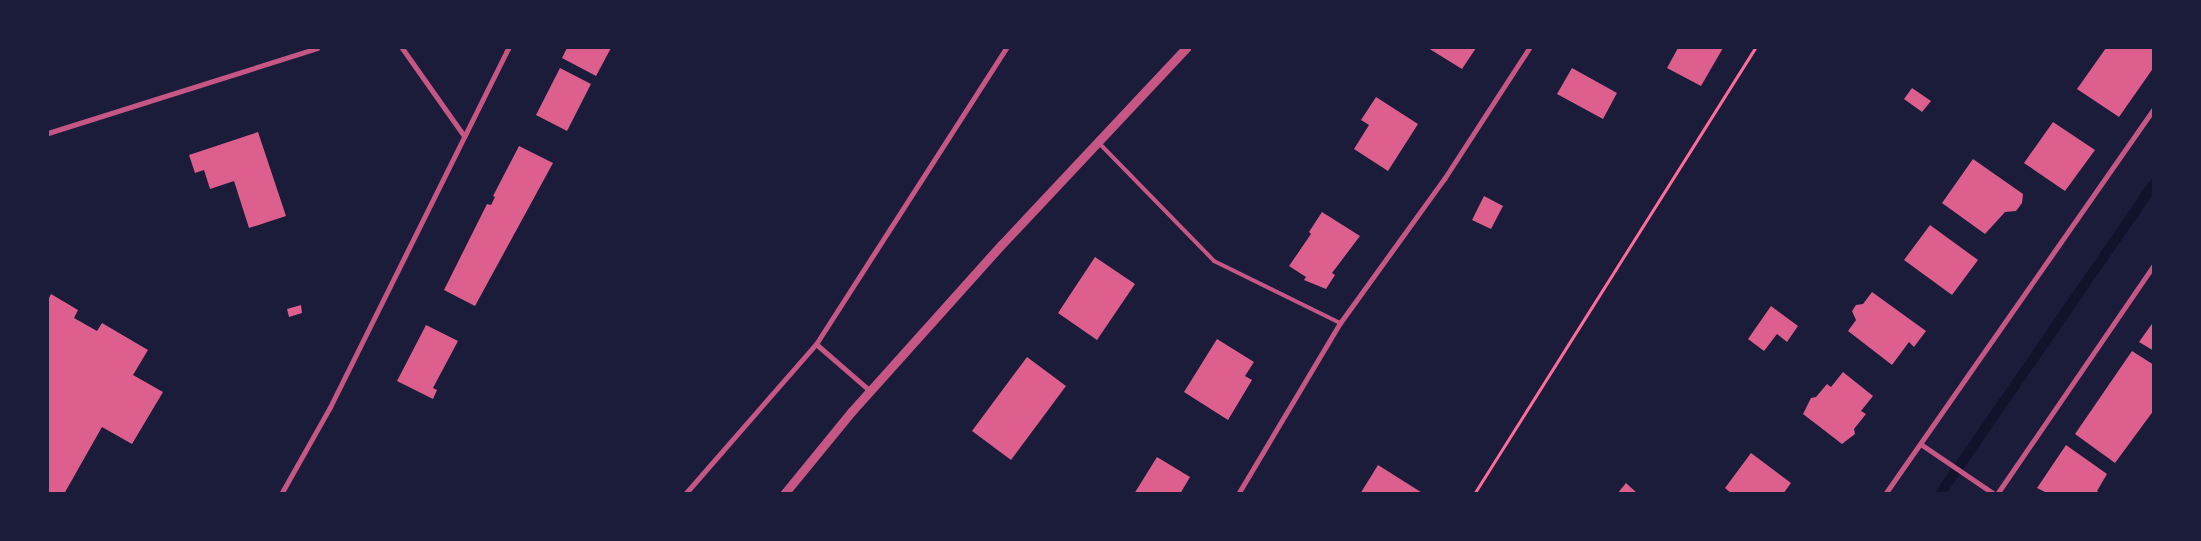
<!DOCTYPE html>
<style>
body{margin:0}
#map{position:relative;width:2201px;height:541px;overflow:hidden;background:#1b1b3a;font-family:"Archivo Narrow",sans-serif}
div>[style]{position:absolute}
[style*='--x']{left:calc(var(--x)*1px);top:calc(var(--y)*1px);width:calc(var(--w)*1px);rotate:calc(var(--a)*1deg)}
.stream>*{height:10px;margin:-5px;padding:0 5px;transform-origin:5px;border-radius:5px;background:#12122b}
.building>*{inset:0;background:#dd5f8e}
.path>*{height:3px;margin:-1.5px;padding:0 1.5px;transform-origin:1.5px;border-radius:1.5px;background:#ff6b9d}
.service>*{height:4px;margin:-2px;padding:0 2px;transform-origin:2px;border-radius:2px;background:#c65784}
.minor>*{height:5px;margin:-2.5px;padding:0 2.5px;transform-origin:2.5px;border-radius:2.5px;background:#c65784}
.tertiary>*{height:9px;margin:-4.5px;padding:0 4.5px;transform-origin:4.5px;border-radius:4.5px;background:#c65784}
span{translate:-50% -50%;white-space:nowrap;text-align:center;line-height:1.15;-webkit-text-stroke:5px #1b1b3a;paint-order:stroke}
.frame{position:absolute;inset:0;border:49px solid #1b1b3a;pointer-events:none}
</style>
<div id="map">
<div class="stream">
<i style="--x:1940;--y:494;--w:377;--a:-55.4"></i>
</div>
<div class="building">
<i style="clip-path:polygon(567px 48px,611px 48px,596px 76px,562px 58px)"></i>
<i style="clip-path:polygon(1428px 48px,1476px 48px,1462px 69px)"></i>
<i style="clip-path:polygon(1678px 48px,1723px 48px,1701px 86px,1667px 68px)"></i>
<i style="clip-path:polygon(2106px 48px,2154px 48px,2154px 67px,2119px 117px,2077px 89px)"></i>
<i style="clip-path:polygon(560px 68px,591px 84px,567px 131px,536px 115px)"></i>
<i style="clip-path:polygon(1572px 68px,1617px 93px,1603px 119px,1557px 94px)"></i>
<i style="clip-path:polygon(1912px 88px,1931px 101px,1922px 112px,1904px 99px)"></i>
<i style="clip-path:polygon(1376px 97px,1418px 124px,1388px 171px,1354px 149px,1369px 125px,1361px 120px)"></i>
<i style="clip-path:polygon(2053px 122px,2095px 150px,2065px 191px,2024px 163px)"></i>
<i style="clip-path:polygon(258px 132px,286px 216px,249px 228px,234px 181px,210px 189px,204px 170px,195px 173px,189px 155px)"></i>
<i style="clip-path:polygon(519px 146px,553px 163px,475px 306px,444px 290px,487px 204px,491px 205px,495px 197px,493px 196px)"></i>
<i style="clip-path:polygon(1973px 159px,2023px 194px,2022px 203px,2016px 211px,2005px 212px,1985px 234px,1942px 203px)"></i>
<i style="clip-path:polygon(1484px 196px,1503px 206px,1491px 229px,1472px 220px)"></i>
<i style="clip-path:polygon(1322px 212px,1360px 236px,1332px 273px,1335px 275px,1326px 289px,1304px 280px,1306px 277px,1289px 266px,1311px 234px,1309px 232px)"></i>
<i style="clip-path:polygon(1930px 225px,1978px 260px,1952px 295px,1904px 260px)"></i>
<i style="clip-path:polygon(1095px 257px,1135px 284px,1097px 340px,1058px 313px)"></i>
<i style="clip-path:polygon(1872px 292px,1926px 331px,1914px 347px,1909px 342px,1892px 365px,1848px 331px,1856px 320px,1852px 311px,1856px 305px,1863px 304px)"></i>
<i style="clip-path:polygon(51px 294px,78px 310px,74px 318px,97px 331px,102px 323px,148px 350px,133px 375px,163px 392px,132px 444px,102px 427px,64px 494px,48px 494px,48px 300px)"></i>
<i style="clip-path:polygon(301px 305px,302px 313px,289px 317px,287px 309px)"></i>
<i style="clip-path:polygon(1771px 306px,1798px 326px,1787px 342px,1777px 334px,1764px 351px,1748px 339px)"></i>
<i style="clip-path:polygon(2154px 321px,2154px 351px,2139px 342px)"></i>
<i style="clip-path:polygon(426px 325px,458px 341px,433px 388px,437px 390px,433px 399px,397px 381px)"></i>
<i style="clip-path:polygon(1217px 339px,1254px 362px,1245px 376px,1252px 380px,1228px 420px,1184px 392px)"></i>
<i style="clip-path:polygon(2132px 351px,2154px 365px,2154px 410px,2115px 463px,2075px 434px)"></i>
<i style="clip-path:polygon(1027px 357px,1066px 386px,1011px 460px,972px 431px)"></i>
<i style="clip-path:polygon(1843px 372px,1873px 396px,1861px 411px,1866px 414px,1854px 429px,1855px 434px,1842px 444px,1803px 414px,1811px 398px,1816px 397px,1827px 384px,1831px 387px)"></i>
<i style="clip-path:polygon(2066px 445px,2107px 474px,2097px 491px,2102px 494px,2049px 494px,2037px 488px)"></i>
<i style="clip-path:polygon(1751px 453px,1791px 483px,1783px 494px,1732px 494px,1725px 488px)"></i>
<i style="clip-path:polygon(1157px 457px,1190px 477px,1180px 494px,1134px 494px)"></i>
<i style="clip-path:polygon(1378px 465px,1424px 494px,1360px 494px)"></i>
<i style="clip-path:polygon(1626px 483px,1638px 494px,1617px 494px)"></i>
</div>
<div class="path">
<i style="--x:1474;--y:494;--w:527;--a:-57.79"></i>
</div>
<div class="service">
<i style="--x:1098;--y:142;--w:166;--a:45.7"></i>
<i style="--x:1214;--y:261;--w:140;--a:26.2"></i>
</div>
<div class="minor">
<i style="--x:402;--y:48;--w:108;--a:54.8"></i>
<i style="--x:48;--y:133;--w:282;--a:-17.5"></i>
<i style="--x:816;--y:344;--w:72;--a:41"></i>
<i style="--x:1922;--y:445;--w:87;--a:34.2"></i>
<i style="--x:281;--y:494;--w:100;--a:-60.6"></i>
<i style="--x:330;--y:407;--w:401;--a:-63.6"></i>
<i style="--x:685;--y:494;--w:199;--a:-48.9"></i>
<i style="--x:816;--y:344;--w:352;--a:-57.3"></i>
<i style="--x:1238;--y:494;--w:199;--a:-59.2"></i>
<i style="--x:1340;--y:323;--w:178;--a:-54.2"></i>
<i style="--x:1444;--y:179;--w:156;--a:-57"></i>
<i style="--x:1885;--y:494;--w:470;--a:-55.1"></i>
<i style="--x:1997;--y:494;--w:278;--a:-55.6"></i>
</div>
<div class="tertiary">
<i style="--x:784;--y:494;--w:107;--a:-50.7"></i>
<i style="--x:852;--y:411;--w:224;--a:-48.1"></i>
<i style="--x:1002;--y:244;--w:269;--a:-46.8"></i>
</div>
<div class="frame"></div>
</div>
